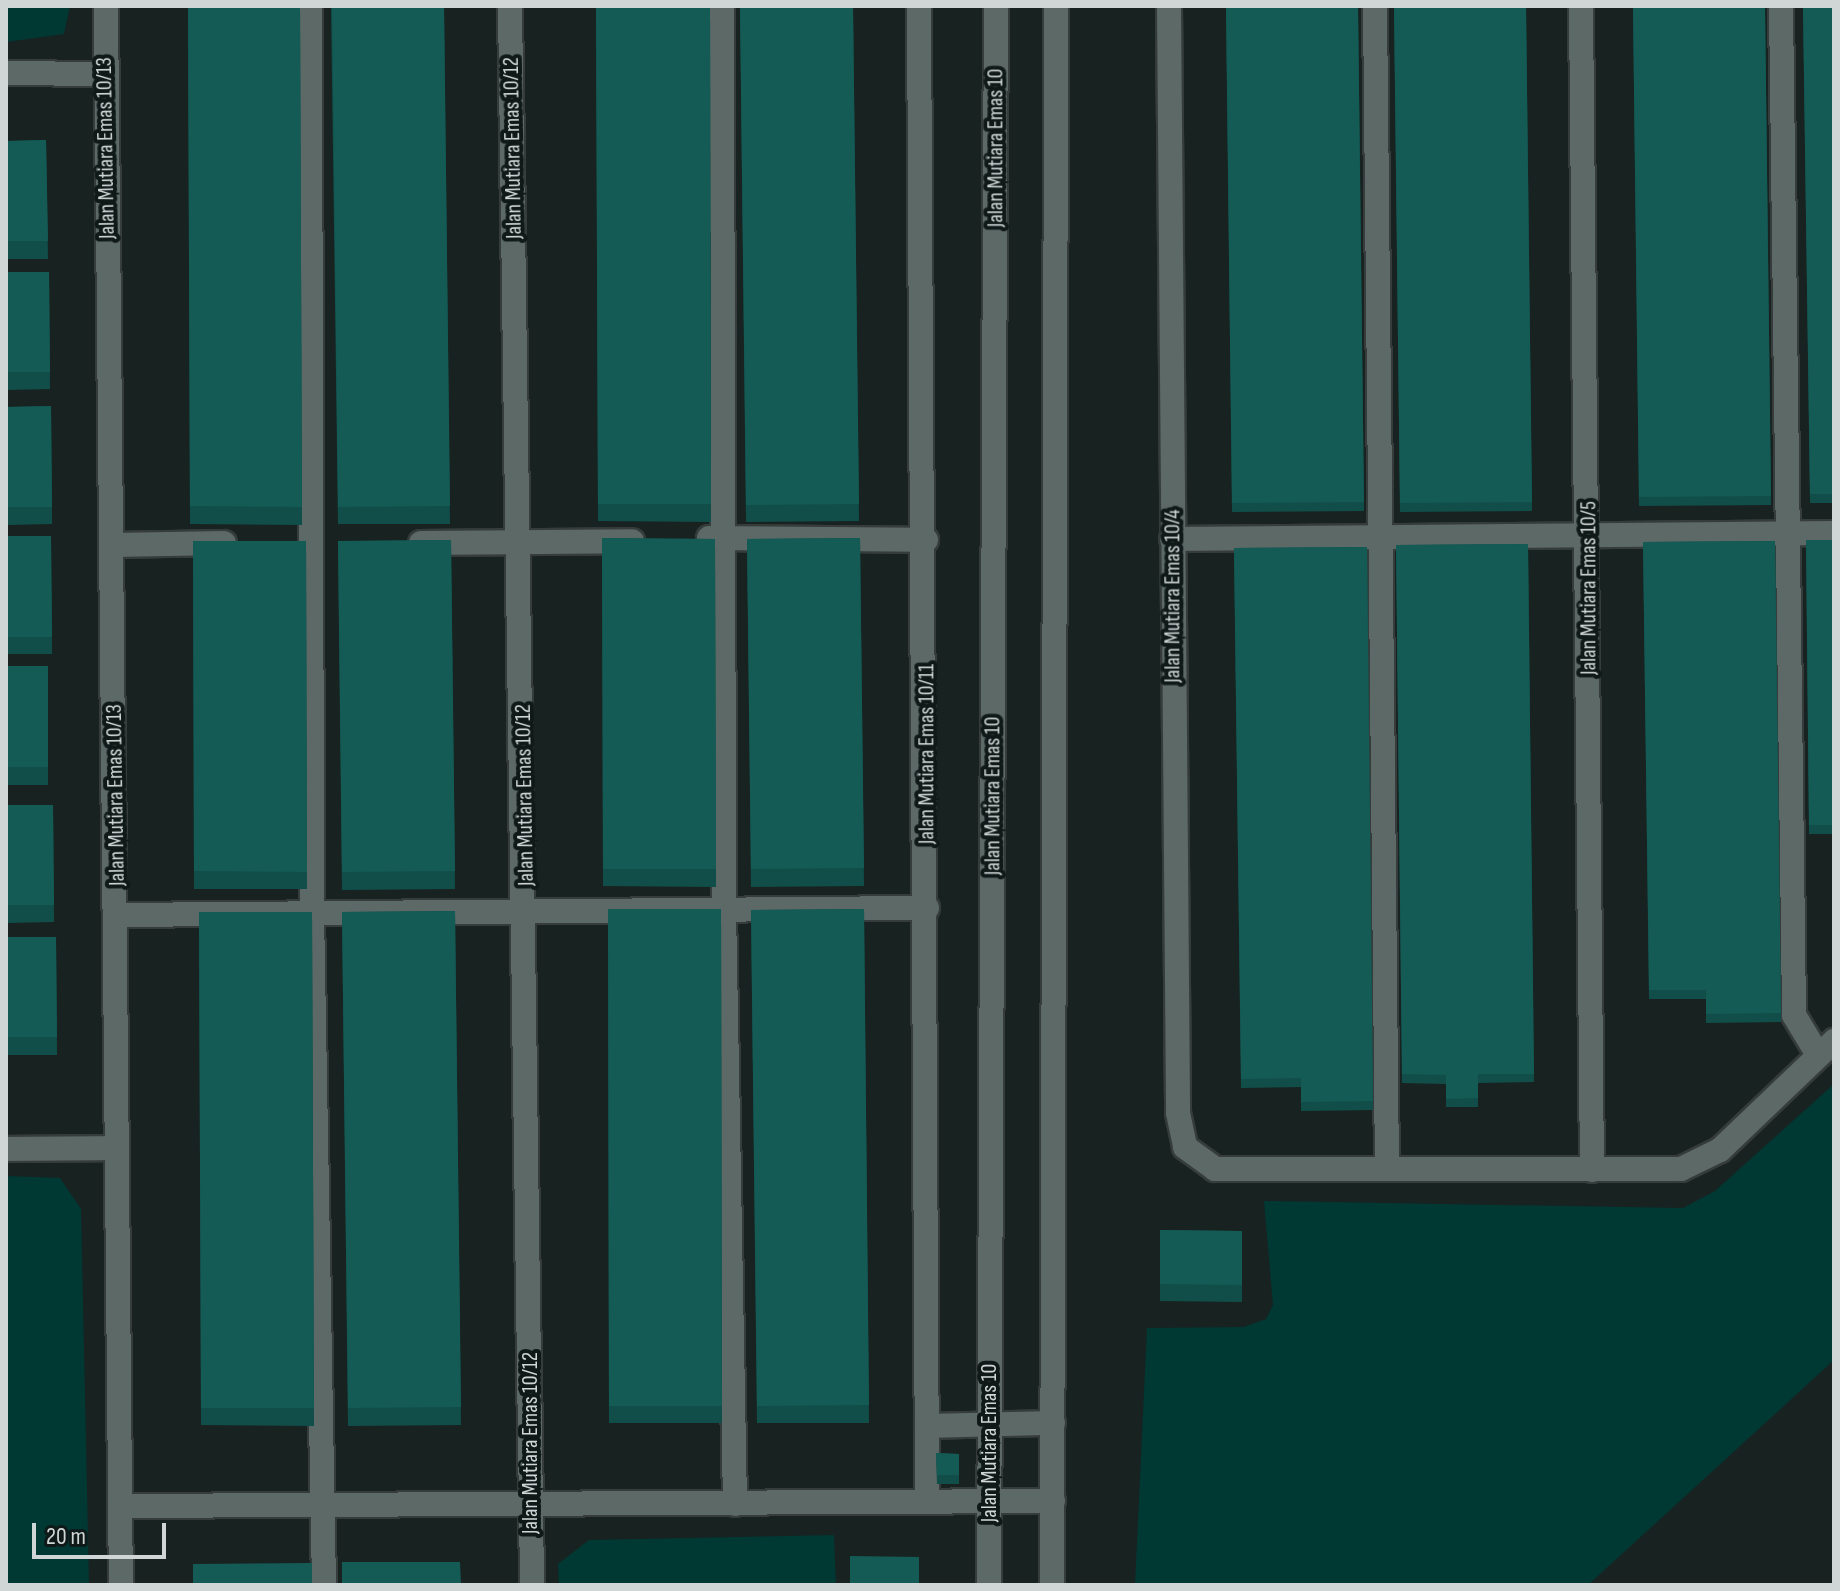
<!DOCTYPE html>
<style>
body{margin:0}
#map{position:relative;width:1840px;height:1591px;overflow:hidden;background:#182321;font-family:"Sofia Sans Condensed",sans-serif}
div>[style]{position:absolute}
[style*='--x']{left:calc(var(--x)*1px);top:calc(var(--y)*1px);width:calc(var(--w)*1px);rotate:calc(var(--a)*1deg)}
.green>*{inset:0;background:#003834}
.roads{filter:drop-shadow(2px 0 #353c3b) drop-shadow(-2px 0 #353c3b) drop-shadow(0 2px #353c3b) drop-shadow(0 -2px #353c3b)}
.service>*{height:24px;margin:-12px;padding:0 12px;transform-origin:12px;border-radius:12px;background:#5c6967}
.minor>*{height:24px;margin:-12px;padding:0 12px;transform-origin:12px;border-radius:12px;background:#5c6967}
.tertiary>*{height:24px;margin:-12px;padding:0 12px;transform-origin:12px;border-radius:12px;background:#5c6967}
.wall>*{inset:0;background:#114e49}
.building>*{inset:0;background:#145b55}
span{translate:-50% -50%;white-space:nowrap;text-align:center;line-height:1.15;-webkit-text-stroke:8px #0f1918;paint-order:stroke}
.street-label{font-size:22px;color:#cfd6d5}
.frame{position:absolute;inset:0;border:8px solid #cfd6d5;pointer-events:none}
.scale{position:absolute;left:32px;top:1523px;width:134px;height:36px;box-sizing:border-box;border:4px solid #cfd6d5;border-top:0;padding-left:10px;font-size:24px;line-height:28px;white-space:nowrap;color:#cfd6d5;-webkit-text-stroke:6px #0f1918;paint-order:stroke}
</style>
<div id="map">
<div class="green">
<i style="clip-path:polygon(6px 6px,70px 6px,64px 34px,6px 42px)"></i>
<i style="clip-path:polygon(1834px 1084px,1834px 1360px,1588px 1585px,1135px 1585px,1147px 1328px,1244px 1327px,1266px 1319px,1273px 1305px,1264px 1201px,1683px 1208px,1715px 1191px)"></i>
<i style="clip-path:polygon(6px 1176px,60px 1178px,81px 1209px,89px 1585px,6px 1585px)"></i>
<i style="clip-path:polygon(834px 1535px,836px 1585px,559px 1585px,558px 1564px,589px 1540px)"></i>
</div>
<div class="roads">
<div class="service">
<i style="--x:310;--y:6;--w:905;--a:89.87"></i>
<i style="--x:312;--y:911;--w:674;--a:88.98"></i>
<i style="--x:722;--y:6;--w:902;--a:89.87"></i>
<i style="--x:724;--y:908;--w:596;--a:88.94"></i>
<i style="--x:1375;--y:6;--w:1163;--a:89.41"></i>
<i style="--x:1781;--y:6;--w:1009;--a:89.26"></i>
<i style="--x:1794;--y:1015;--w:47;--a:59"></i>
<i style="--x:709;--y:538;--w:217;--a:0.5"></i>
<i style="--x:1172;--y:539;--w:662;--a:-0.52"></i>
<i style="--x:421;--y:543;--w:211;--a:-0.5"></i>
<i style="--x:112;--y:545;--w:112;--a:-1"></i>
<i style="--x:117;--y:915;--w:810;--a:-0.5"></i>
</div>
<div class="minor">
<i style="--x:106;--y:6;--w:1579;--a:89.46"></i>
<i style="--x:510;--y:6;--w:1579;--a:89.2"></i>
<i style="--x:919;--y:6;--w:1495;--a:89.69"></i>
<i style="--x:1169;--y:6;--w:1107;--a:89.53"></i>
<i style="--x:1178;--y:1113;--w:35;--a:78"></i>
<i style="--x:1185;--y:1147;--w:37;--a:36"></i>
<i style="--x:1215;--y:1169;--w:466;--a:0"></i>
<i style="--x:1681;--y:1169;--w:43;--a:-26"></i>
<i style="--x:1720;--y:1150;--w:158;--a:-43.7"></i>
<i style="--x:1581;--y:6;--w:1164;--a:89.46"></i>
<i style="--x:6;--y:73;--w:99;--a:0.6"></i>
<i style="--x:6;--y:1149;--w:111;--a:-0.5"></i>
<i style="--x:927;--y:1426;--w:126;--a:-1.4"></i>
<i style="--x:121;--y:1506;--w:932;--a:-0.31"></i>
</div>
<div class="tertiary">
<i style="--x:989;--y:1585;--w:1579;--a:-89.75"></i>
<i style="--x:1052;--y:1585;--w:1579;--a:-89.85"></i>
</div>
</div>
<div class="wall">
<i style="clip-path:polygon(188px 6px,300px 6px,302px 525px,190px 524px)"></i>
<i style="clip-path:polygon(331px 6px,444px 6px,450px 524px,338px 524px)"></i>
<i style="clip-path:polygon(596px 6px,710px 6px,711px 522px,598px 521px)"></i>
<i style="clip-path:polygon(740px 6px,853px 6px,859px 521px,746px 522px)"></i>
<i style="clip-path:polygon(1226px 6px,1358px 6px,1364px 511px,1232px 512px)"></i>
<i style="clip-path:polygon(1394px 6px,1526px 6px,1532px 511px,1400px 512px)"></i>
<i style="clip-path:polygon(1633px 6px,1765px 6px,1771px 505px,1639px 506px)"></i>
<i style="clip-path:polygon(1803px 6px,1834px 6px,1834px 503px,1810px 503px)"></i>
<i style="clip-path:polygon(46px 140px,48px 259px,6px 259px,6px 141px)"></i>
<i style="clip-path:polygon(6px 272px,49px 272px,50px 389px,6px 390px)"></i>
<i style="clip-path:polygon(51px 406px,52px 524px,6px 525px,6px 407px)"></i>
<i style="clip-path:polygon(6px 536px,51px 536px,52px 654px,6px 654px)"></i>
<i style="clip-path:polygon(602px 538px,715px 539px,716px 887px,603px 886px)"></i>
<i style="clip-path:polygon(860px 538px,864px 886px,751px 887px,747px 539px)"></i>
<i style="clip-path:polygon(451px 540px,455px 889px,342px 890px,338px 541px)"></i>
<i style="clip-path:polygon(1806px 540px,1834px 540px,1834px 834px,1809px 834px)"></i>
<i style="clip-path:polygon(193px 541px,306px 541px,307px 889px,194px 889px)"></i>
<i style="clip-path:polygon(1775px 541px,1781px 1022px,1706px 1023px,1706px 999px,1649px 999px,1643px 542px)"></i>
<i style="clip-path:polygon(1528px 544px,1534px 1082px,1478px 1083px,1478px 1107px,1446px 1107px,1446px 1084px,1402px 1083px,1396px 545px)"></i>
<i style="clip-path:polygon(1367px 547px,1373px 1110px,1301px 1111px,1301px 1087px,1241px 1088px,1234px 548px)"></i>
<i style="clip-path:polygon(6px 666px,48px 666px,48px 785px,6px 785px)"></i>
<i style="clip-path:polygon(6px 805px,53px 805px,54px 922px,6px 923px)"></i>
<i style="clip-path:polygon(608px 909px,721px 909px,722px 1423px,609px 1423px)"></i>
<i style="clip-path:polygon(864px 909px,869px 1423px,757px 1423px,751px 910px)"></i>
<i style="clip-path:polygon(455px 911px,461px 1425px,348px 1426px,342px 912px)"></i>
<i style="clip-path:polygon(199px 912px,312px 912px,314px 1426px,201px 1425px)"></i>
<i style="clip-path:polygon(6px 937px,56px 937px,57px 1055px,6px 1055px)"></i>
<i style="clip-path:polygon(1160px 1230px,1242px 1231px,1242px 1302px,1160px 1301px)"></i>
<i style="clip-path:polygon(936px 1453px,959px 1454px,959px 1484px,937px 1484px)"></i>
</div>
<div class="building">
<i style="clip-path:polygon(188px 6px,300px 6px,302px 507px,190px 506px)"></i>
<i style="clip-path:polygon(332px 6px,444px 6px,450px 506px,338px 507px)"></i>
<i style="clip-path:polygon(596px 6px,710px 6px,711px 504px,598px 504px)"></i>
<i style="clip-path:polygon(740px 6px,853px 6px,859px 504px,746px 505px)"></i>
<i style="clip-path:polygon(1226px 6px,1358px 6px,1364px 502px,1232px 503px)"></i>
<i style="clip-path:polygon(1394px 6px,1526px 6px,1532px 502px,1400px 503px)"></i>
<i style="clip-path:polygon(1633px 6px,1765px 6px,1771px 496px,1639px 497px)"></i>
<i style="clip-path:polygon(1803px 6px,1834px 6px,1834px 494px,1810px 494px)"></i>
<i style="clip-path:polygon(46px 140px,48px 241px,6px 241px,6px 141px)"></i>
<i style="clip-path:polygon(6px 272px,49px 272px,50px 372px,6px 372px)"></i>
<i style="clip-path:polygon(51px 406px,52px 507px,6px 507px,6px 407px)"></i>
<i style="clip-path:polygon(6px 536px,51px 536px,52px 637px,6px 637px)"></i>
<i style="clip-path:polygon(602px 538px,715px 539px,716px 869px,603px 869px)"></i>
<i style="clip-path:polygon(860px 538px,864px 868px,751px 869px,747px 539px)"></i>
<i style="clip-path:polygon(451px 540px,455px 871px,342px 872px,338px 541px)"></i>
<i style="clip-path:polygon(1806px 540px,1834px 540px,1834px 825px,1809px 825px)"></i>
<i style="clip-path:polygon(193px 541px,306px 541px,307px 872px,194px 871px)"></i>
<i style="clip-path:polygon(1775px 541px,1781px 1013px,1706px 1014px,1706px 990px,1649px 990px,1643px 542px)"></i>
<i style="clip-path:polygon(1528px 544px,1534px 1074px,1478px 1074px,1478px 1098px,1446px 1099px,1446px 1075px,1402px 1074px,1396px 545px)"></i>
<i style="clip-path:polygon(1367px 547px,1373px 1101px,1301px 1102px,1301px 1078px,1241px 1079px,1234px 548px)"></i>
<i style="clip-path:polygon(6px 666px,48px 666px,48px 767px,6px 767px)"></i>
<i style="clip-path:polygon(6px 805px,53px 805px,54px 905px,6px 905px)"></i>
<i style="clip-path:polygon(608px 909px,721px 909px,722px 1406px,609px 1406px)"></i>
<i style="clip-path:polygon(864px 909px,869px 1405px,757px 1406px,751px 910px)"></i>
<i style="clip-path:polygon(455px 911px,461px 1407px,348px 1408px,342px 912px)"></i>
<i style="clip-path:polygon(199px 912px,312px 912px,314px 1408px,201px 1408px)"></i>
<i style="clip-path:polygon(6px 937px,56px 937px,57px 1037px,6px 1037px)"></i>
<i style="clip-path:polygon(1160px 1230px,1242px 1231px,1242px 1285px,1160px 1284px)"></i>
<i style="clip-path:polygon(936px 1453px,959px 1454px,959px 1475px,937px 1475px)"></i>
<i style="clip-path:polygon(850px 1556px,919px 1557px,919px 1585px,850px 1585px)"></i>
<i style="clip-path:polygon(342px 1562px,460px 1562px,461px 1585px,342px 1585px)"></i>
<i style="clip-path:polygon(312px 1563px,312px 1585px,193px 1585px,193px 1564px)"></i>
</div>
<div class="street-label">
<span style="left:106px;top:148px;rotate:-91deg">Jalan Mutiara Emas 10/13</span>
<span style="left:513px;top:148px;rotate:-91deg">Jalan Mutiara Emas 10/12</span>
<span style="left:996px;top:148px;rotate:-90deg">Jalan Mutiara Emas 10</span>
<span style="left:1589px;top:588px;rotate:-90deg">Jalan Mutiara Emas 10/5</span>
<span style="left:1173px;top:596px;rotate:-90deg">Jalan Mutiara Emas 10/4</span>
<span style="left:927px;top:754px;rotate:-90deg">Jalan Mutiara Emas 10/11</span>
<span style="left:116px;top:795px;rotate:-91deg">Jalan Mutiara Emas 10/13</span>
<span style="left:525px;top:795px;rotate:-91deg">Jalan Mutiara Emas 10/12</span>
<span style="left:993px;top:796px;rotate:-90deg">Jalan Mutiara Emas 10</span>
<span style="left:531px;top:1443px;rotate:-90deg">Jalan Mutiara Emas 10/12</span>
<span style="left:990px;top:1443px;rotate:-90deg">Jalan Mutiara Emas 10</span>
</div>
<div class="frame"></div>
<div class="scale">20 m</div>
</div>
